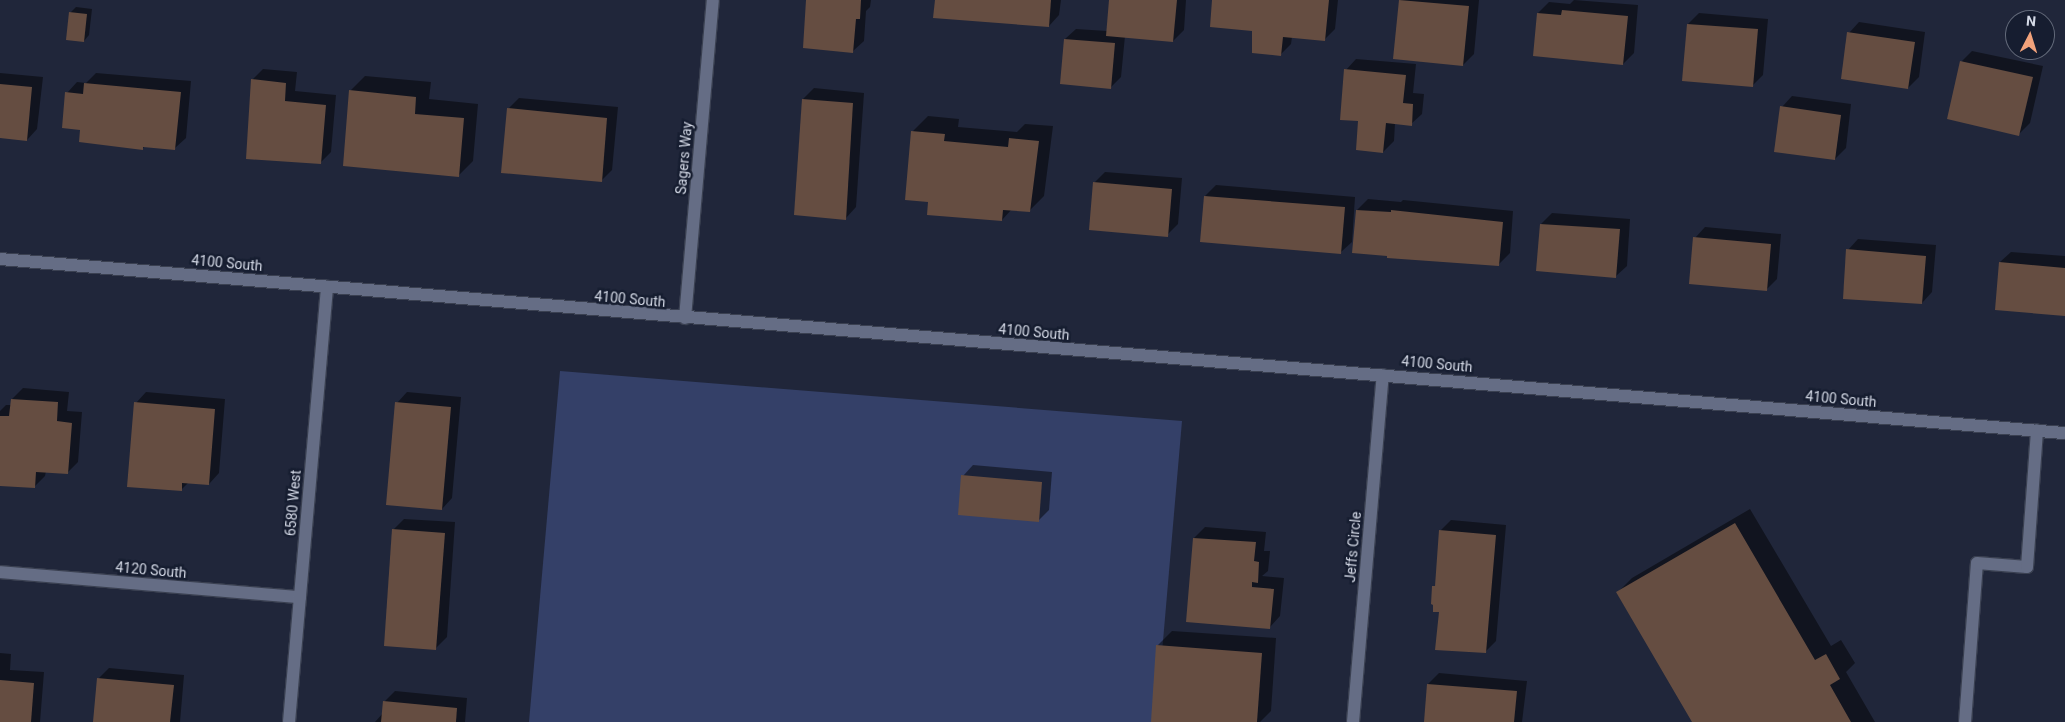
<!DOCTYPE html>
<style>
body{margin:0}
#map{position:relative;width:2065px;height:722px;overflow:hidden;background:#20263a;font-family:Roboto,sans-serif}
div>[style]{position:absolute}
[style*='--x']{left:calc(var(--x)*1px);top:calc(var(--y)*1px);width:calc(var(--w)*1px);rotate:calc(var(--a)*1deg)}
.green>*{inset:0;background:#344068}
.shadow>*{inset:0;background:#0007}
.building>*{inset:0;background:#654d41}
.roads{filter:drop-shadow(1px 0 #3a4051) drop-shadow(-1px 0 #3a4051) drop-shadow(0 1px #3a4051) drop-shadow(0 -1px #3a4051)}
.service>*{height:12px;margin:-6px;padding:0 6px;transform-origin:6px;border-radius:6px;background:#656d85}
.minor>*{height:12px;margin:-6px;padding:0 6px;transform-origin:6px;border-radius:6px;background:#656d85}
.secondary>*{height:12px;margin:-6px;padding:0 6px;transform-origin:6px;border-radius:6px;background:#656d85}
span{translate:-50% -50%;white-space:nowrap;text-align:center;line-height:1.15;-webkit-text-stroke:5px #161d30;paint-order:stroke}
.street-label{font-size:14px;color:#d5dae7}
.north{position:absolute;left:2005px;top:10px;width:50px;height:50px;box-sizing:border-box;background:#161d30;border:1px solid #626979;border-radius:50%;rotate:5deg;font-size:14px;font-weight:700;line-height:20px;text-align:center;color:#d5dae7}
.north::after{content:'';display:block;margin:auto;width:18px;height:22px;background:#f1a27b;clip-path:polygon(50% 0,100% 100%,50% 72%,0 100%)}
</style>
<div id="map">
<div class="green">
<i style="clip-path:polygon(560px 371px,1182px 421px,1156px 722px,529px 722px)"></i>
</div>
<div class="shadow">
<i style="clip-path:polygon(807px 0,871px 0,870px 7px,866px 11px,864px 41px,853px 51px)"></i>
<i style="clip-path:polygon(936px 0,1061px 0,1059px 15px,1049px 26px)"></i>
<i style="clip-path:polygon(1110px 0,1186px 0,1184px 30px,1173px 41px,1125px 36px,1121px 77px,1110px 88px,1065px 39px,1076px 29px,1107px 31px)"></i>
<i style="clip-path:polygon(1214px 0,1338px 0,1335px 29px,1324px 40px,1292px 37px,1291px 44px,1280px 55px,1253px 30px)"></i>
<i style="clip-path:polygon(1400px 0,1479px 0,1474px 54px,1463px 65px)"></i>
<i style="clip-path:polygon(1574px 0,1638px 5px,1634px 53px,1623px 64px,1538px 13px,1549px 2px,1570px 4px)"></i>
<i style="clip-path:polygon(76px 7px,92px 9px,89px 35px,84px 41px,70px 13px)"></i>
<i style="clip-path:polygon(1699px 13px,1768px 19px,1763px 75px,1752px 86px,1688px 24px)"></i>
<i style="clip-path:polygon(1859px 22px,1925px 32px,1919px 77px,1908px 88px,1849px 33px)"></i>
<i style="clip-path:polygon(1972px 51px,2043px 66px,2030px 123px,2019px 134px,1962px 61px)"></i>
<i style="clip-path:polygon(1356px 59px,1416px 64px,1413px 93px,1424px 94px,1422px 114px,1411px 124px,1395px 123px,1394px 141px,1383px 152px,1360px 120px,1346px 70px)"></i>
<i style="clip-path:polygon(263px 69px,297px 72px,295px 91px,336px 95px,331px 152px,320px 163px,252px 80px)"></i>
<i style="clip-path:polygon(0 73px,43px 77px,37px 129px,27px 140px,0 137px)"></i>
<i style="clip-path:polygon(96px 73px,191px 81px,186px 138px,175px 148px,145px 146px,142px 149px,82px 128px,67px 93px,77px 82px,86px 83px)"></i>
<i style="clip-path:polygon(365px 76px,431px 82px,429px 99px,478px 104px,473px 161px,458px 176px,350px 91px)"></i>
<i style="clip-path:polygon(814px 88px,864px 93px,856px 207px,846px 218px,803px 99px)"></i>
<i style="clip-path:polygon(1792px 96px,1851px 104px,1846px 148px,1835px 159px,1782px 107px)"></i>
<i style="clip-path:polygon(519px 98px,618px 107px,612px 170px,601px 181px,508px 109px)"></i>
<i style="clip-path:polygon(928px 116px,959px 119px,958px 127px,1017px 132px,1025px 124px,1053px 126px,1044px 196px,1029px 211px,1012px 209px,1002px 220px,930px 201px,913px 131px)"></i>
<i style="clip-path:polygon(1105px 172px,1182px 178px,1178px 224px,1167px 235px,1094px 183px)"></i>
<i style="clip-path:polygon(1216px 185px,1355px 197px,1352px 242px,1341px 252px,1205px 196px)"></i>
<i style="clip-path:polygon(1368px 199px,1401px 202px,1403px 200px,1513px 211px,1510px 253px,1499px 264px,1357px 210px)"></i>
<i style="clip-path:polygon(1552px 213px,1630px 219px,1627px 266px,1616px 276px,1541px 224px)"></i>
<i style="clip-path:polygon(1705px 227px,1781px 234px,1777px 279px,1766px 290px,1695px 238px)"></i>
<i style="clip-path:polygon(1858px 239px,1936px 245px,1932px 292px,1922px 303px,1848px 250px)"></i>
<i style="clip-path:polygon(2011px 252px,2065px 256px,2065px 314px,2000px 262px)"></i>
<i style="clip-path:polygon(23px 388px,69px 392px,67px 411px,82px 412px,78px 462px,67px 473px,46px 471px,45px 476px,34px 487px,0 485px,0 411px,6px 405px,11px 405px,12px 399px)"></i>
<i style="clip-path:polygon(146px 392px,225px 399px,219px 473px,209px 484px,189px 482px,181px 490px,136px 403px)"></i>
<i style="clip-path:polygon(407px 392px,461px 397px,452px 498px,442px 509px,397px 403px)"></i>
<i style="clip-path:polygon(973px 465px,1052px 472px,1049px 510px,1038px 521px,963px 476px)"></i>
<i style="clip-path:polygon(1750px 509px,1831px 646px,1841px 640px,1855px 663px,1846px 672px,1875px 722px,1694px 722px,1617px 593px,1632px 578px)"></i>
<i style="clip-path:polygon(404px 519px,455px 522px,447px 637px,436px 648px,393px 530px)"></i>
<i style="clip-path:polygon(1451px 520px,1506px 525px,1496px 641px,1485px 652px,1440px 610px,1434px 587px,1437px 584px,1440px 531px)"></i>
<i style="clip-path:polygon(1205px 527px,1266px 532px,1264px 551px,1270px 551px,1268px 571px,1262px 576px,1284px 578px,1280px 616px,1270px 627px,1194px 538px)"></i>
<i style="clip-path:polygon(1172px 631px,1276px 638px,1271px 711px,1260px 722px,1152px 722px,1157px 646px)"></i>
<i style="clip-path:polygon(0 653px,11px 654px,10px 670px,44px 672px,40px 722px,0 722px)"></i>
<i style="clip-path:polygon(109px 668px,184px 675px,180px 722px,95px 722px,98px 679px)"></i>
<i style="clip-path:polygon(1439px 673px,1527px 681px,1522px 722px,1425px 722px,1428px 684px)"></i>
<i style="clip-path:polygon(395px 691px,467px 698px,465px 722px,375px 722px,383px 713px,384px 702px)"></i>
</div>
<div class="building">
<i style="clip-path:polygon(806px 0,861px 0,860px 19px,856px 19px,853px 53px,803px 48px)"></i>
<i style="clip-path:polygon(935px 0,1051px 0,1049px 27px,933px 18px)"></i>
<i style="clip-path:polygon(1109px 0,1177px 0,1173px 42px,1106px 36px)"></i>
<i style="clip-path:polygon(1212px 0,1329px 0,1325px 41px,1283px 37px,1281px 56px,1252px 53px,1252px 31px,1210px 27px)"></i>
<i style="clip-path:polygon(1399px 0,1469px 6px,1463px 66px,1393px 59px)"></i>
<i style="clip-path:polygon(1562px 10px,1628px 16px,1623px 65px,1533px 56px,1537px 13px,1561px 15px)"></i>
<i style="clip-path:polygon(69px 12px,87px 14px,84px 42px,66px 40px)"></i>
<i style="clip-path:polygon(1687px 24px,1758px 29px,1753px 87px,1682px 81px)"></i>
<i style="clip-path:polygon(1847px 32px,1915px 42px,1908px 89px,1841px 79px)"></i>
<i style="clip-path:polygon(1064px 39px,1115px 43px,1111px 89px,1060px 84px)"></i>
<i style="clip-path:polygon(1960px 61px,2033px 77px,2019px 136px,1947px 119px)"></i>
<i style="clip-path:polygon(1344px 69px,1406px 75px,1403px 103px,1413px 104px,1412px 126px,1386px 123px,1383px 153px,1356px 150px,1358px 121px,1340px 120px)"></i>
<i style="clip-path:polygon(251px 79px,286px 83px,285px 101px,326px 105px,321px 164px,246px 159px)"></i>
<i style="clip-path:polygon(84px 83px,181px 92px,175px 150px,143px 147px,143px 150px,79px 142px,80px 130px,62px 128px,65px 92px,83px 94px)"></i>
<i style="clip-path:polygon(0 84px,32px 87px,27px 141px,0 138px)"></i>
<i style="clip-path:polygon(349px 90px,416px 97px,415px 114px,464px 118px,459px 177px,343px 166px)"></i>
<i style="clip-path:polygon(802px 99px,853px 103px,846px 220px,794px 215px)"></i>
<i style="clip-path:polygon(1780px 106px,1841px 115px,1835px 160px,1774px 152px)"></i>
<i style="clip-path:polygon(507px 108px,607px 118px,602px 182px,501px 173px)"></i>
<i style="clip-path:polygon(911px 131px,945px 134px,944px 141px,1008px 147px,1009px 138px,1039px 141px,1030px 212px,1003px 210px,1002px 221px,927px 215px,928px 202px,905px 200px)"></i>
<i style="clip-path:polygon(1093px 182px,1172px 189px,1168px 237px,1089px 230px)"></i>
<i style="clip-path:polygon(1204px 196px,1345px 207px,1341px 254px,1200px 242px)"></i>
<i style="clip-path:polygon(1356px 210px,1391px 212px,1391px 210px,1503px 222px,1499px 266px,1387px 258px,1387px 256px,1352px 253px)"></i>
<i style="clip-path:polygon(1540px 224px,1620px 229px,1616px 278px,1536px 271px)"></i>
<i style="clip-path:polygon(1693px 237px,1771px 244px,1767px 291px,1689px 284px)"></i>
<i style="clip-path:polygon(1846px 249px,1926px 256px,1922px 304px,1843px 299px)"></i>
<i style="clip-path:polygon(1999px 262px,2065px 268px,2065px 316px,1995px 310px)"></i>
<i style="clip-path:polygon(11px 399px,58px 402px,57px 421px,72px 423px,68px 474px,36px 472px,35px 488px,0 486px,0 416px,9px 416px)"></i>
<i style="clip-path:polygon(134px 402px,215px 409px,209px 485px,182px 483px,182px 491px,127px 487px)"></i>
<i style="clip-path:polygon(395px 402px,451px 407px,442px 510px,386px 505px)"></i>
<i style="clip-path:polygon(961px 475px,1042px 482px,1039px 522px,958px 515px)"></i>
<i style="clip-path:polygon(1735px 523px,1815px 660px,1826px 654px,1840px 679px,1830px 685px,1851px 722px,1692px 722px,1616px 592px)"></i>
<i style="clip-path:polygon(392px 529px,445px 533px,436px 650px,384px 646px)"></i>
<i style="clip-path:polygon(1439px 530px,1496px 535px,1486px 653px,1435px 650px,1439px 612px,1433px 612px,1433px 605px,1431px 604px,1432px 586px,1435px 586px)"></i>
<i style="clip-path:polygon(1193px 538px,1256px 542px,1254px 561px,1259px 562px,1258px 583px,1252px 582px,1252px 587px,1274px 589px,1270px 629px,1186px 622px)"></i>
<i style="clip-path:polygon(1156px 645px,1262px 653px,1257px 722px,1151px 722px)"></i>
<i style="clip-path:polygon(97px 678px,174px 685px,170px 722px,93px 722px)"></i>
<i style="clip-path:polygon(0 680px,34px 683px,31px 722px,0 722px)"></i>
<i style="clip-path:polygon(1427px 684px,1517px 691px,1514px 722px,1424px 722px)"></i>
<i style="clip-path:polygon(383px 701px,457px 708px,456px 722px,381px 722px)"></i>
</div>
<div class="roads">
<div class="service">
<i style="--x:1965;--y:722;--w:159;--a:-85.7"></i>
<i style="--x:1977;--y:563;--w:50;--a:4.6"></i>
<i style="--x:2027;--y:567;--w:137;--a:-85.8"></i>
</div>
<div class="minor">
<i style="--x:685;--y:318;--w:319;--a:-85"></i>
<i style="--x:0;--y:572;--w:301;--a:4.8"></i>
<i style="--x:289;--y:722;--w:437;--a:-85"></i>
<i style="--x:1353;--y:722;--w:348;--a:-85.1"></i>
</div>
<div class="secondary">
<i style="--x:0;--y:259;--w:2072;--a:4.82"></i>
</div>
</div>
<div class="street-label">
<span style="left:684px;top:158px;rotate:-85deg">Sagers Way</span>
<span style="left:227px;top:263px;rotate:5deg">4100 South</span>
<span style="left:630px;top:299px;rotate:5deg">4100 South</span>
<span style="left:1034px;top:332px;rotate:5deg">4100 South</span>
<span style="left:1437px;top:364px;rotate:5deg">4100 South</span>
<span style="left:1841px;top:399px;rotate:5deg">4100 South</span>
<span style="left:293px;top:503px;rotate:-85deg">6580 West</span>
<span style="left:1353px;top:547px;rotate:-85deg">Jeffs Circle</span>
<span style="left:151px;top:570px;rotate:5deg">4120 South</span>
</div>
<div class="north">N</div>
</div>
